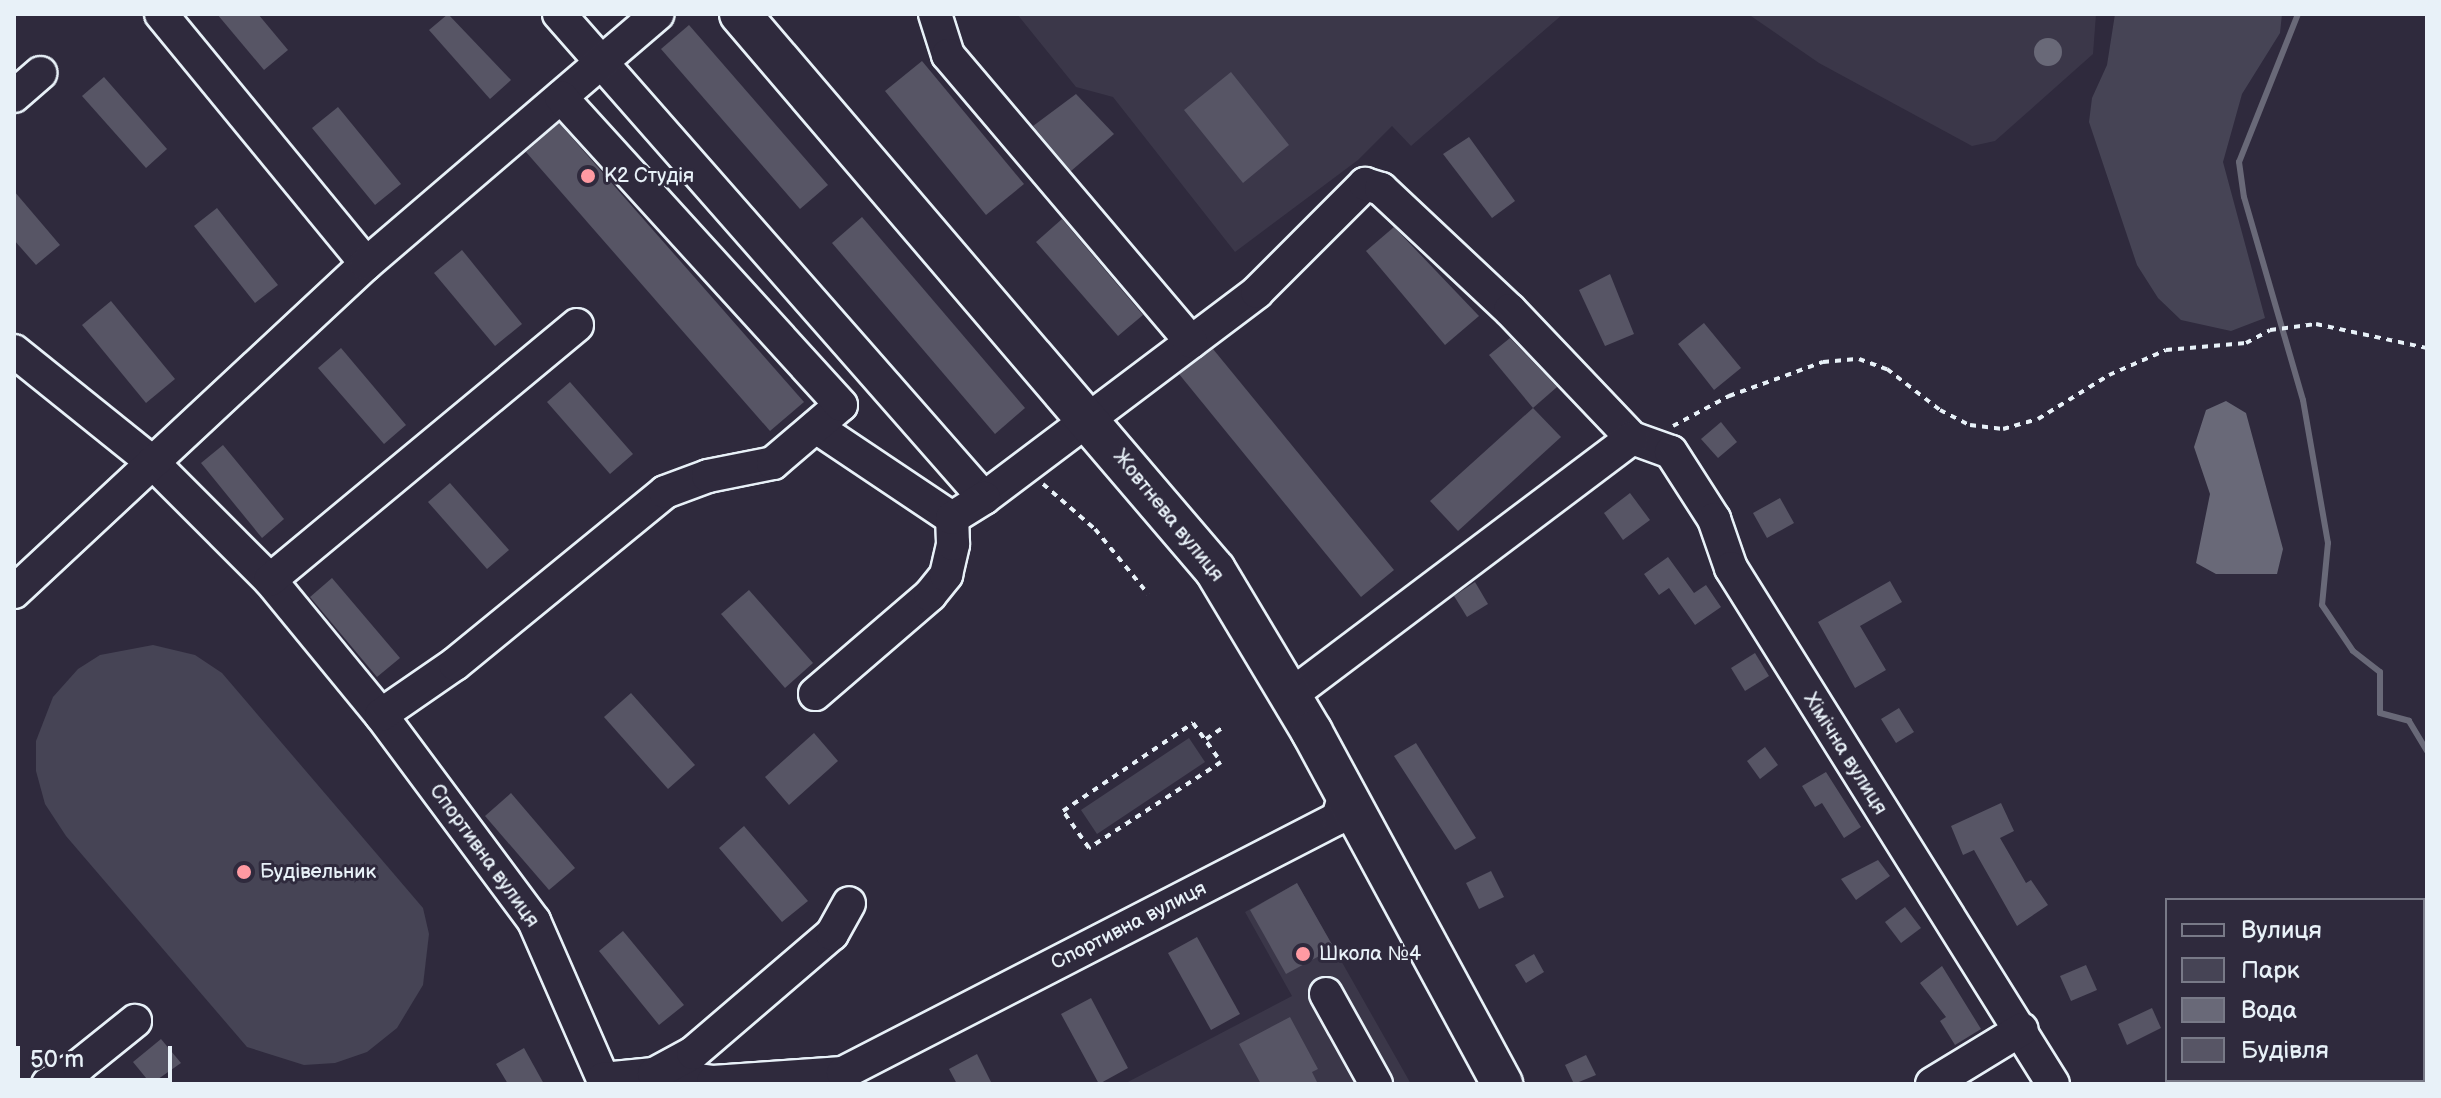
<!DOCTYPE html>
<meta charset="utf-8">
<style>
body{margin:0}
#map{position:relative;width:2441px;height:1098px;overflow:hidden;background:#2f2a3d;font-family:"Balsamiq Sans",sans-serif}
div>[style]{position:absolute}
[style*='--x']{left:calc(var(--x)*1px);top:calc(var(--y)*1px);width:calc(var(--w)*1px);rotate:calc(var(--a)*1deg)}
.built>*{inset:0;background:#3b3749}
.green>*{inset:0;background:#464455}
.water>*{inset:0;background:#696978}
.round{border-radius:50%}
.stream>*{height:6px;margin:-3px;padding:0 3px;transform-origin:3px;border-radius:3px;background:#696978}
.building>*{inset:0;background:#575565}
.path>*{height:4px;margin-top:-2px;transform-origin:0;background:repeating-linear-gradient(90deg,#e8f1f8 0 6px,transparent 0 12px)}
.roads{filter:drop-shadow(2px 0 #e8f1f8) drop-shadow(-2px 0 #e8f1f8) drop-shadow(0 2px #e8f1f8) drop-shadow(0 -2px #e8f1f8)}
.minor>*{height:32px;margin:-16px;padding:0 16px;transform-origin:16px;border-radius:16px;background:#2f2a3d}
.major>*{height:40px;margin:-20px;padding:0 20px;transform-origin:20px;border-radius:20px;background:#2f2a3d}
.dots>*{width:22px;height:22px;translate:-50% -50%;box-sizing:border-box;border:4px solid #2f2a3d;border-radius:50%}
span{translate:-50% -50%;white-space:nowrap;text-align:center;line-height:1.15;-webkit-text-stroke:6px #2f2a3d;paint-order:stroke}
.poi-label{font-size:20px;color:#e8f1f8}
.left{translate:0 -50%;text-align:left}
.street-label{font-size:20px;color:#e8f1f8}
.frame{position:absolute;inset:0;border:16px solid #e8f1f8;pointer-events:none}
.legend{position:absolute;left:2165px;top:898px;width:260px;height:184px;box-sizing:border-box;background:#2f2a3d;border:2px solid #797a88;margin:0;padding:10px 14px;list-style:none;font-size:24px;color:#e8f1f8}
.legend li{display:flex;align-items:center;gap:16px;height:40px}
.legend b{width:40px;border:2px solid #797a88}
.scale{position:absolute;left:16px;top:1046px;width:156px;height:36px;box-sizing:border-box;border:4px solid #e8f1f8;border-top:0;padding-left:10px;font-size:24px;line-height:28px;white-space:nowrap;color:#e8f1f8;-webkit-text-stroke:6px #2f2a3d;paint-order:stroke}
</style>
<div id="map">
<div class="built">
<i style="clip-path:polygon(1017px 14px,1563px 14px,1411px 146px,1392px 126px,1358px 160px,1235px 252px,1113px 97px,1076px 87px)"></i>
<i style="clip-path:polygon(1748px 14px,2096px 14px,2093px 54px,1995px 141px,1972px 146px,1819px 63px)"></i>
<i style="clip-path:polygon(1297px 883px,1411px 1084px,1124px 1084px,1292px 996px,1245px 912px)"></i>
</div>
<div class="green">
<i style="clip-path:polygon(2115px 14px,2282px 14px,2280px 33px,2242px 94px,2223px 162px,2265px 318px,2231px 331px,2181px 320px,2158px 298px,2137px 265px,2089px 122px,2092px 98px,2107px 65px)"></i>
<i style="clip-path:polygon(153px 645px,195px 655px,222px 673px,423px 908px,429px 934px,423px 985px,397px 1028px,367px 1052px,335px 1063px,304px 1065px,247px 1047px,66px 836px,45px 804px,36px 771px,36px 741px,53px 697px,78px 669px,100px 655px)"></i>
<i style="clip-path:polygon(1189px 738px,1205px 762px,1097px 834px,1081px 810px)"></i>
</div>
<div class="water">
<i class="round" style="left:2034px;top:38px;width:28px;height:28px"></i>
<i style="clip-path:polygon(2226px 401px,2246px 413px,2283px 549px,2277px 574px,2216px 574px,2196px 563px,2210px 494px,2194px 447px,2206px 410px)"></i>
</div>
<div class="stream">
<i style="--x:2298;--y:14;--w:159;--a:111.7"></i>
<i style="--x:2239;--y:162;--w:35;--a:82"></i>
<i style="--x:2244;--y:197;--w:211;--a:73.8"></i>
<i style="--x:2303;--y:400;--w:145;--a:80.1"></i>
<i style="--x:2328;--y:543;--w:62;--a:95.5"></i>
<i style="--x:2322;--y:605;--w:55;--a:56"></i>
<i style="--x:2353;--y:651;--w:34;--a:38"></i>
<i style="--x:2380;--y:672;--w:41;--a:90"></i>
<i style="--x:2380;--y:713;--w:30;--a:15"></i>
<i style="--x:2409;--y:721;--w:35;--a:59"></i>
</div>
<div class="building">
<i style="clip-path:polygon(217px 14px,258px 14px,288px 50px,264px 70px)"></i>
<i style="clip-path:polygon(448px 14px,511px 80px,490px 99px,429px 30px)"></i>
<i style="clip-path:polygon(689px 25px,828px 185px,800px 209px,661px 49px)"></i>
<i style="clip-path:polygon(922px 61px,1024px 184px,986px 215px,885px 91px)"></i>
<i style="clip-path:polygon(1231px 72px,1289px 145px,1243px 183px,1184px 110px)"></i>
<i style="clip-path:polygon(104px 77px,167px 149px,146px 168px,82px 96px)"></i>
<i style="clip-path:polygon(1076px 94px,1114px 134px,1071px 171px,1033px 126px)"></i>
<i style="clip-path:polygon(338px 107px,401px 184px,375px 205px,312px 128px)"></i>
<i style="clip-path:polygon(559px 123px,804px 402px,770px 431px,526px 152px)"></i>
<i style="clip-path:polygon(1469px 137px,1515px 201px,1492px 218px,1443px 154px)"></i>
<i style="clip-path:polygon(14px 191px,60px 245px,36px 265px,14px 240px)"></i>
<i style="clip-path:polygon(217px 208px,278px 285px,255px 303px,194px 226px)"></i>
<i style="clip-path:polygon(862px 217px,1025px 408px,995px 434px,832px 243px)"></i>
<i style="clip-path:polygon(1062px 219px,1143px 315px,1118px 336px,1036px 242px)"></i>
<i style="clip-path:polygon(1394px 227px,1479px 316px,1445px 345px,1366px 251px)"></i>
<i style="clip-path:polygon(462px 250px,522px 324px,495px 346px,434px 273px)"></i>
<i style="clip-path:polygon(1610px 274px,1634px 334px,1605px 346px,1579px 290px)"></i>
<i style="clip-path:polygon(111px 301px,175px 379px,146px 403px,82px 325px)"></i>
<i style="clip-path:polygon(1704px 323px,1741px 368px,1714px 390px,1678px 344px)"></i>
<i style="clip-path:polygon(1510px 338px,1557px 387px,1533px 408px,1489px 355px)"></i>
<i style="clip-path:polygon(341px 348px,406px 425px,384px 444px,318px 368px)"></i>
<i style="clip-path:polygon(1213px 349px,1394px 570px,1361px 597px,1179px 374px)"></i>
<i style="clip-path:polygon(570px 382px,633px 454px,610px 474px,547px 402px)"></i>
<i style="clip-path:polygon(1533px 408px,1561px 437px,1458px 531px,1430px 501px)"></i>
<i style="clip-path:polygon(1721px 422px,1737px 442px,1718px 458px,1701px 439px)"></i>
<i style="clip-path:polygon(223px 445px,284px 519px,262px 538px,201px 463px)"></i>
<i style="clip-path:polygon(450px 483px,509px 550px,487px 569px,428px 502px)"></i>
<i style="clip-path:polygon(1630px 493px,1650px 520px,1623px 540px,1604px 513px)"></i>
<i style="clip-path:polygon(1780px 498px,1794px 523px,1767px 538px,1753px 513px)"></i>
<i style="clip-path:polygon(1668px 557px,1694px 593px,1706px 585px,1721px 607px,1695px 625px,1669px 588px,1659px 595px,1644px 574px)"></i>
<i style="clip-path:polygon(332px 578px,400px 658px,377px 677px,310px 597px)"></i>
<i style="clip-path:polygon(1890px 581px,1902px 602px,1860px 626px,1886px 670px,1855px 688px,1818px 622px)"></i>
<i style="clip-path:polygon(1475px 582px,1488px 604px,1467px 617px,1454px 596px)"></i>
<i style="clip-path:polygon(749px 590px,813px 663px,785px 688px,721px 614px)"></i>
<i style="clip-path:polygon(1755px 653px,1769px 676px,1745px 691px,1731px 668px)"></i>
<i style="clip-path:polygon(631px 693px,695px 765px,668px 789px,604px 717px)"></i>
<i style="clip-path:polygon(1899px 708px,1914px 732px,1896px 743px,1881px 719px)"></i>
<i style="clip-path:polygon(814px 733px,838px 761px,789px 805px,765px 777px)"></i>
<i style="clip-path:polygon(1416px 743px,1476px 838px,1455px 850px,1394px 756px)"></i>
<i style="clip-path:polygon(1765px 747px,1778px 765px,1760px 779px,1747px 761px)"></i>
<i style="clip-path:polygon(1826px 772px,1861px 827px,1844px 838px,1822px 803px,1815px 807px,1802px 786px)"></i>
<i style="clip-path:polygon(511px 793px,575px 868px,549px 890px,485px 816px)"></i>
<i style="clip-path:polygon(2001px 803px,2014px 831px,2000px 838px,2026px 883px,2031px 880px,2048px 905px,2017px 926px,1974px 850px,1963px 855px,1951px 826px)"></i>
<i style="clip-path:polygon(744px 826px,808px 901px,782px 922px,719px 848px)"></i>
<i style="clip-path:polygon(1878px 860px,1890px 876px,1856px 900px,1841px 879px)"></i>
<i style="clip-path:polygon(1491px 871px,1504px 897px,1479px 909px,1466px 883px)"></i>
<i style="clip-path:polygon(1297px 883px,1334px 948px,1286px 974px,1250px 910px)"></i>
<i style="clip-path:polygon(1905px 907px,1921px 928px,1901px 943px,1885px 922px)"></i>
<i style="clip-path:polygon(623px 931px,684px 1005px,659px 1025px,599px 951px)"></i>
<i style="clip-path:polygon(1197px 937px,1240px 1014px,1211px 1030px,1168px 953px)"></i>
<i style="clip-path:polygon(1534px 954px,1544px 972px,1526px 983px,1515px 965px)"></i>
<i style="clip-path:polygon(2086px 965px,2097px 990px,2071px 1001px,2060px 976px)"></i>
<i style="clip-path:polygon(1942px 966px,1981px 1029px,1955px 1045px,1940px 1021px,1946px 1017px,1920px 983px)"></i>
<i style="clip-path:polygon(1091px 998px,1128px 1068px,1099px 1084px,1061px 1014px)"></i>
<i style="clip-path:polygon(2152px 1008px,2161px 1028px,2127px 1045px,2118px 1024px)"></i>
<i style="clip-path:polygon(1290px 1017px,1318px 1069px,1312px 1072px,1318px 1084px,1261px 1084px,1239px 1044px)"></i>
<i style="clip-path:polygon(161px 1039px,181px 1063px,151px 1084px,133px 1062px)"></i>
<i style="clip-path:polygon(524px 1048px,544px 1084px,508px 1084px,496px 1064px)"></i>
<i style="clip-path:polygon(977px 1054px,992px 1084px,957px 1084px,949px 1069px)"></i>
<i style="clip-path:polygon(1586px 1055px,1596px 1075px,1574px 1084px,1565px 1065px)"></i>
</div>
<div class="path">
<i style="--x:1673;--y:426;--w:64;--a:-28.2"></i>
<i style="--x:1729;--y:396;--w:100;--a:-19.9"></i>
<i style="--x:1823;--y:362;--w:36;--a:-5"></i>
<i style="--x:1859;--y:359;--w:30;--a:20"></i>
<i style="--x:1887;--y:369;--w:67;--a:37.7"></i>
<i style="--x:1940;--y:410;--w:34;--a:27"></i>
<i style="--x:1970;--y:425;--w:33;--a:7"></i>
<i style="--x:2003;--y:429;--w:36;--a:-16"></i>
<i style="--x:2038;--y:419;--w:84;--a:-31.8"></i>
<i style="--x:2109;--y:375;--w:62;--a:-23.7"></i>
<i style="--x:2166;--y:350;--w:80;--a:-5"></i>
<i style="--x:2246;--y:343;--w:27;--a:-28"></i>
<i style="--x:2270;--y:330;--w:46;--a:-7.4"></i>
<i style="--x:2316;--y:324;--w:114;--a:12.2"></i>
<i style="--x:1043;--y:484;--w:69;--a:40.9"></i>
<i style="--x:1095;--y:529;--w:84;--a:50.8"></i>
<i style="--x:1193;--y:723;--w:48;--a:54.3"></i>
<i style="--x:1221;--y:762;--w:158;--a:146.9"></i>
<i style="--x:1089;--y:848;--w:45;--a:-125.1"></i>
<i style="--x:1063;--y:811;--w:157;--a:-34.1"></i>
<i style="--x:1206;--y:739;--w:22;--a:-34"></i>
</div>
<div class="roads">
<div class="minor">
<i style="--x:161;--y:14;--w:323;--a:50.6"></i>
<i style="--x:559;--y:14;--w:644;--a:48.71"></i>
<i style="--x:984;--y:498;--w:342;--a:-37"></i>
<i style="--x:1257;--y:292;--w:153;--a:-45"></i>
<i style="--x:1365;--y:184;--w:17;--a:17"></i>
<i style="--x:1381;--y:189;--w:177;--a:43.2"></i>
<i style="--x:1510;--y:310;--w:177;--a:46.4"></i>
<i style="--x:1632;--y:438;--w:41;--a:19.7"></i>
<i style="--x:1671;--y:452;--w:80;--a:57.3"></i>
<i style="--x:1714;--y:519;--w:52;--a:70.9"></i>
<i style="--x:1731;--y:568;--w:608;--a:58.03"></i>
<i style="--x:935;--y:14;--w:43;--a:72.4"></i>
<i style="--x:948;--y:55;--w:376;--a:49.7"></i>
<i style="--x:14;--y:96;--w:35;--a:-41"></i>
<i style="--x:14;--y:351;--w:177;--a:38.8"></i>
<i style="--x:152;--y:462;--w:167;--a:45"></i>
<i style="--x:270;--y:580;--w:175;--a:50.6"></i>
<i style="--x:381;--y:715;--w:257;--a:53.4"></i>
<i style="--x:534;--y:921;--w:172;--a:66.4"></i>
<i style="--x:603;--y:1079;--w:51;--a:-5.6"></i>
<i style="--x:654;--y:1074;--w:60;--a:7.7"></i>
<i style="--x:713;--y:1082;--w:130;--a:-4"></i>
<i style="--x:843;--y:1073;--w:557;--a:-27.26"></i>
<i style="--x:1338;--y:818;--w:26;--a:-74"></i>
<i style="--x:816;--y:427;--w:164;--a:33.8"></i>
<i style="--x:270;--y:580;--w:399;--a:-39.7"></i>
<i style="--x:14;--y:592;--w:481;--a:-43"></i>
<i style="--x:366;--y:264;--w:384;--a:-40.6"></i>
<i style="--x:815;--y:694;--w:152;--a:-40.7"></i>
<i style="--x:930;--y:595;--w:26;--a:-51"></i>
<i style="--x:946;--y:575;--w:32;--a:-77"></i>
<i style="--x:953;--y:544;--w:26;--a:-92"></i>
<i style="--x:952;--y:518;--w:38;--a:-32"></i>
<i style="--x:1291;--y:695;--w:427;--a:-37"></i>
<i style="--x:381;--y:715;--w:90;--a:-34.6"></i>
<i style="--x:455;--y:664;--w:271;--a:-39.3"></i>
<i style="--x:665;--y:492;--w:46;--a:-20.4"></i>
<i style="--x:708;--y:476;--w:66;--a:-11.3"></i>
<i style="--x:773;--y:463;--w:89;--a:-40.5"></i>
<i style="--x:841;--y:405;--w:416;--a:-132.3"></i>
<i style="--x:1326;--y:994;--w:103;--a:60.9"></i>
<i style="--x:654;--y:1074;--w:44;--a:-28.3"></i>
<i style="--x:693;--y:1053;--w:183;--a:-40.6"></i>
<i style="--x:832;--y:934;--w:35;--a:-61"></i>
<i style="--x:48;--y:1084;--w:36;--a:-30"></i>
<i style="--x:79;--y:1066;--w:72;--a:-38.8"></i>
<i style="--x:1932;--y:1084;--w:105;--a:-31.4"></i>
</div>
<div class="major">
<i style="--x:740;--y:14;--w:731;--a:49.49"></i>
<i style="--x:1215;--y:570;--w:189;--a:59.1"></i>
<i style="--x:1312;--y:732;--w:400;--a:61.6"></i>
</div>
</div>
<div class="dots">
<i style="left:588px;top:176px;background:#ff9aa2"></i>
<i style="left:244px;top:872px;background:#ff9aa2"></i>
<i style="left:1303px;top:954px;background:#ff9aa2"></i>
</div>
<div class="poi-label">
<span class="left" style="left:604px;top:176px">К2 Студiя</span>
<span class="left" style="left:260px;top:872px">Будівельник</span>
<span class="left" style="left:1319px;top:954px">Школа №4</span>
</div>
<div class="street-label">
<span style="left:1168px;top:516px;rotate:51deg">Жовтнева вулиця</span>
<span style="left:1845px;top:754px;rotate:58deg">Хімічна вулиця</span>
<span style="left:484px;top:856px;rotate:54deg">Спортивна вулиця</span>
<span style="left:1129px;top:926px;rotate:-27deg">Спортивна вулиця</span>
</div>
<div class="frame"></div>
<ul class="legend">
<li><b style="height:10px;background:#2f2a3d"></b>Вулиця</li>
<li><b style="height:22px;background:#464455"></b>Парк</li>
<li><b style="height:22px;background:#696978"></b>Вода</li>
<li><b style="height:22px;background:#575565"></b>Будівля</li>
</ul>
<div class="scale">50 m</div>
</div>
